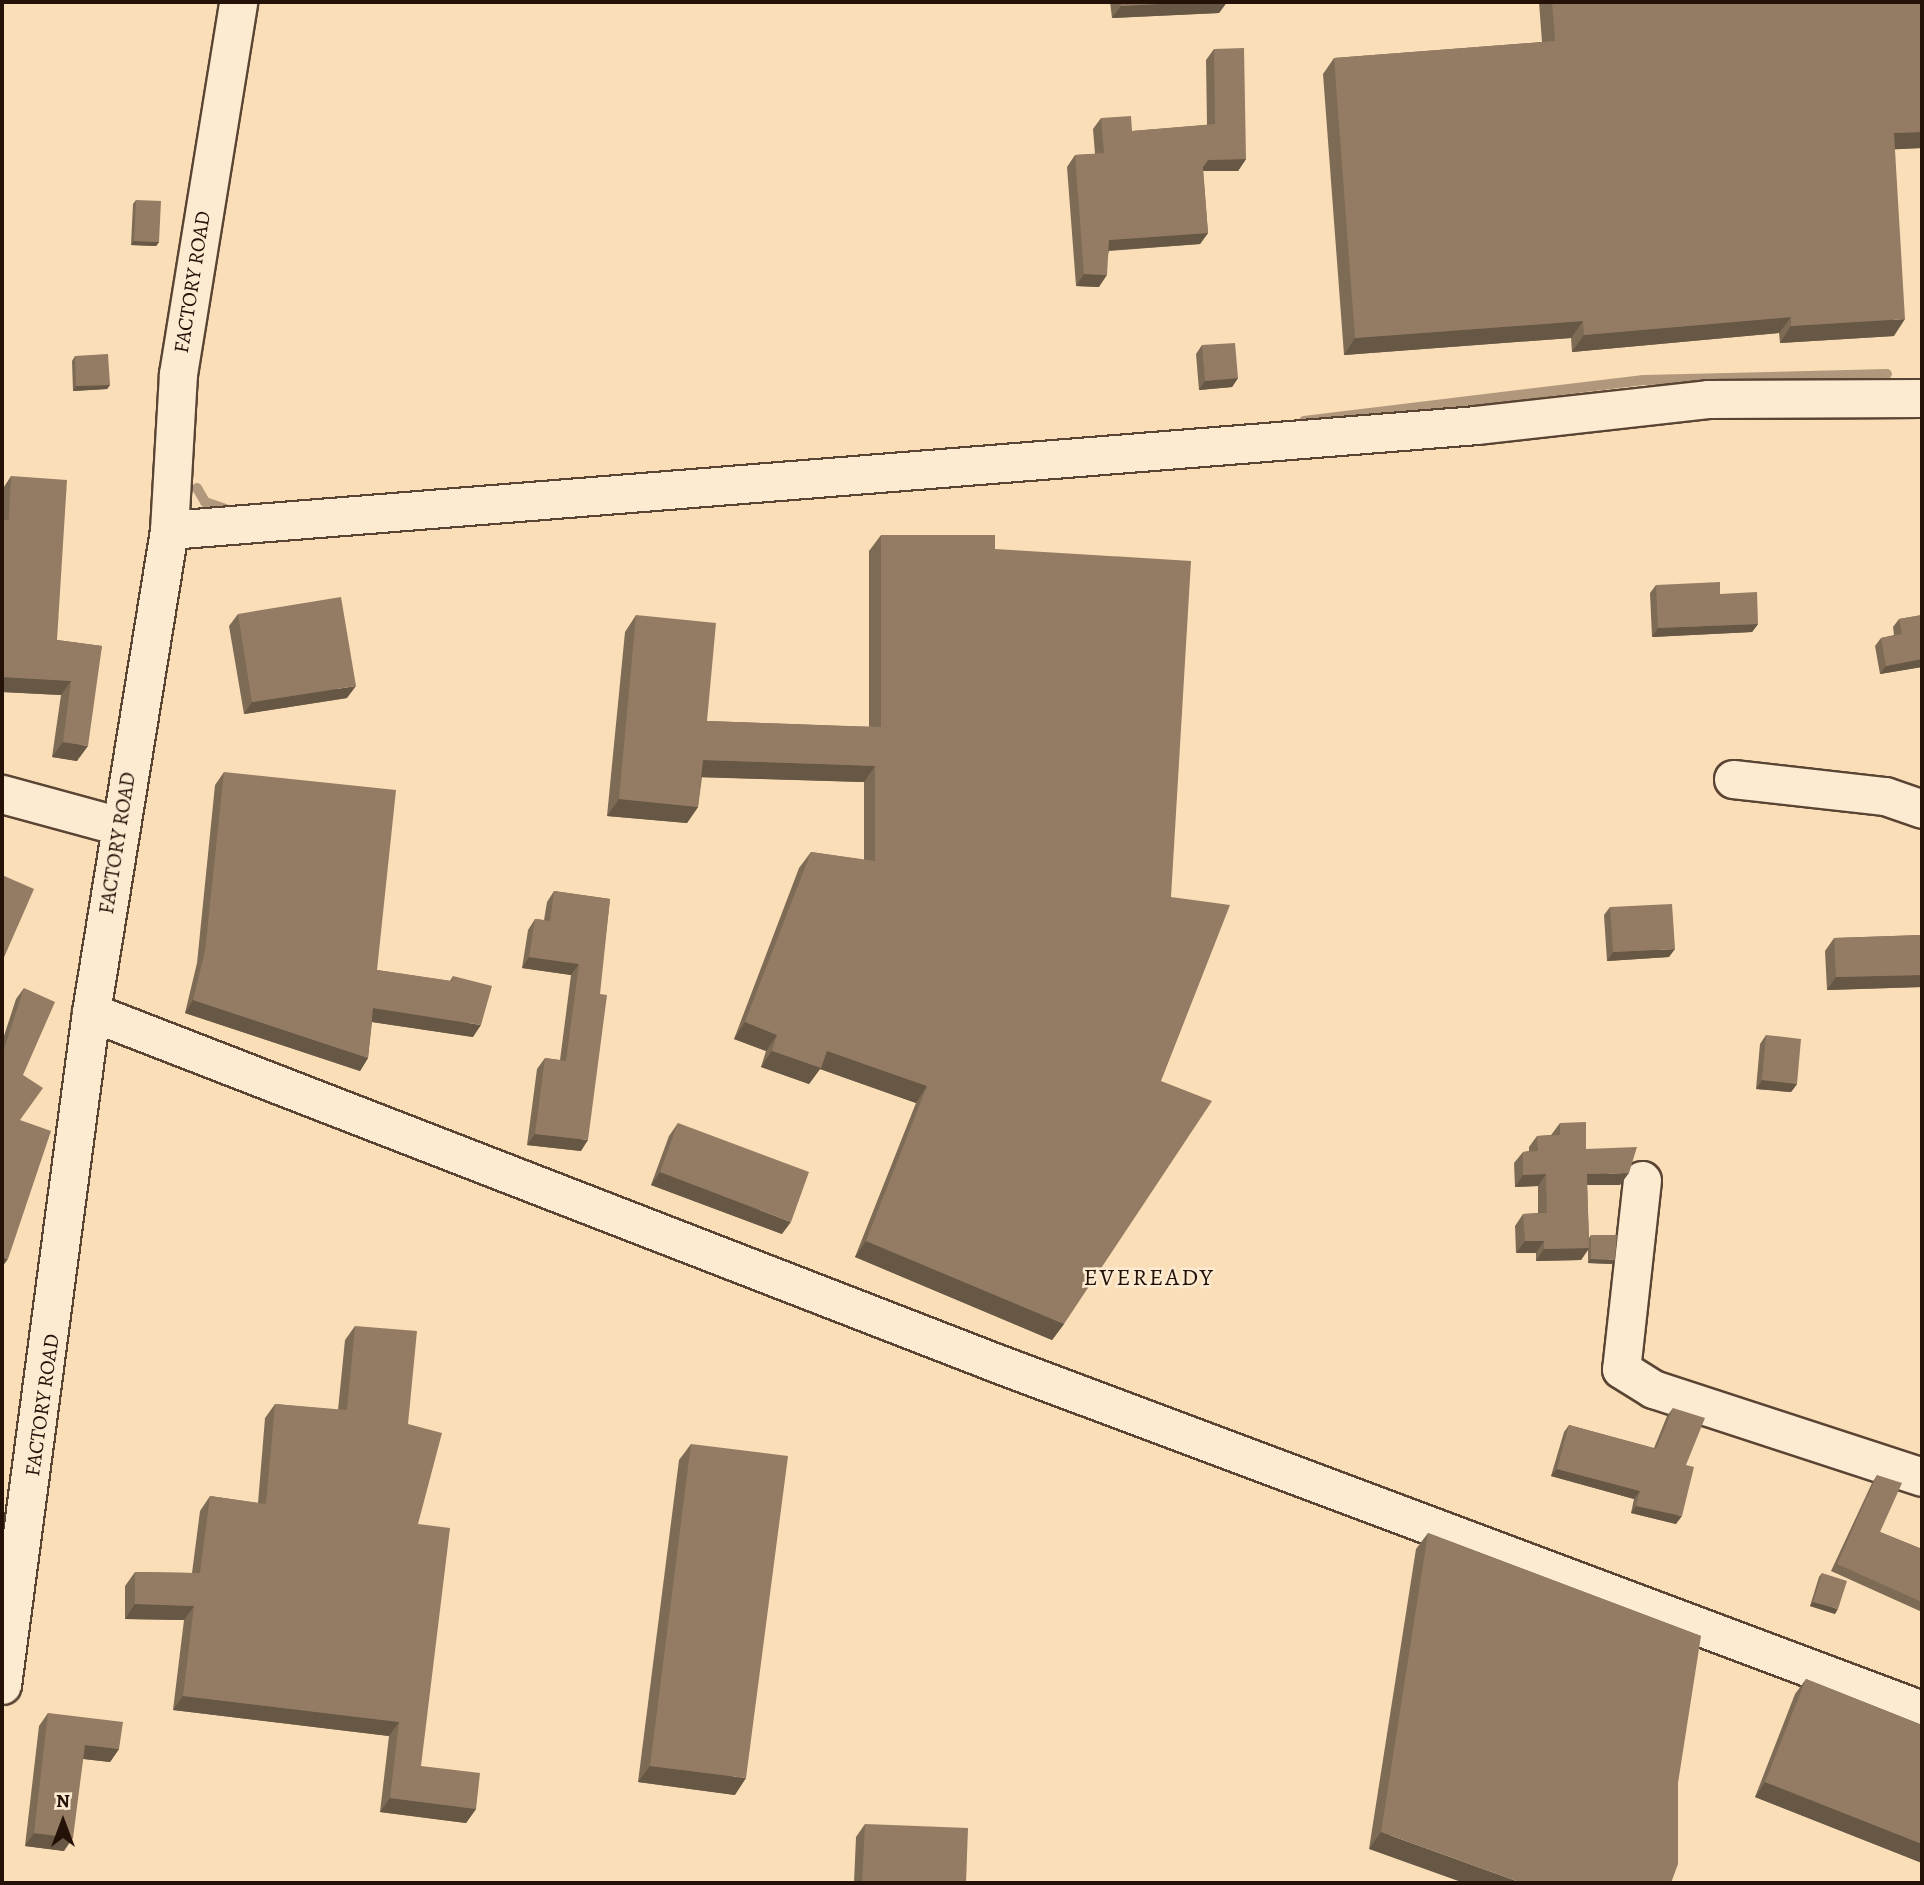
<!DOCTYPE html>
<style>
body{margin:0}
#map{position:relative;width:1924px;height:1885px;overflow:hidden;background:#fadeb8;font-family:Alegreya,serif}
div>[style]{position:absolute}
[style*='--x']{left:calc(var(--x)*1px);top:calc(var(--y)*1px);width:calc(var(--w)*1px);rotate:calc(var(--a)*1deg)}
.stream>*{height:10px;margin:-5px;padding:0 5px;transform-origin:5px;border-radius:5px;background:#b1987c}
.roads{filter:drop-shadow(2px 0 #5a4433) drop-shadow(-2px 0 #5a4433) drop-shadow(0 2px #5a4433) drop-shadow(0 -2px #5a4433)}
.minor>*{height:37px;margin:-18.5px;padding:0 18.5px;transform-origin:18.5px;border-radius:18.5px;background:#fcead1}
.wall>*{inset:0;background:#7e6b55}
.shaded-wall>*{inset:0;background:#675745}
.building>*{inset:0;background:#937c63}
span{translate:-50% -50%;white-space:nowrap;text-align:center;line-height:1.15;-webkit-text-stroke:5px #fcead1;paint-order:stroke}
.street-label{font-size:21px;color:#241107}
.quarter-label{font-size:24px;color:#241107;letter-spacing:2px}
.frame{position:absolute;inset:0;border:4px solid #241107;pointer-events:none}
.north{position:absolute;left:28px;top:1787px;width:70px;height:70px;-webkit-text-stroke:5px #fcead1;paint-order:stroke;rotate:0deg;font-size:19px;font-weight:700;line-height:28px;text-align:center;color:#241107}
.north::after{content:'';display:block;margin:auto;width:24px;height:32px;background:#241107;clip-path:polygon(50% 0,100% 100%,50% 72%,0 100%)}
</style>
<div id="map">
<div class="stream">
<i style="--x:1304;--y:421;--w:342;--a:-6.9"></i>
<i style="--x:1644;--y:380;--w:243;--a:-1.4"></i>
<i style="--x:197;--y:488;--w:16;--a:60"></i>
<i style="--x:205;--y:502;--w:21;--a:19"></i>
</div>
<div class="roads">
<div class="minor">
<i style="--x:169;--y:530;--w:1311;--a:-4.59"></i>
<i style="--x:1476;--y:425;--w:233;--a:-6.4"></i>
<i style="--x:1708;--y:399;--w:214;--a:-0.3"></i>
<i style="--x:1733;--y:779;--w:153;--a:6.4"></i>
<i style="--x:1885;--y:796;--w:39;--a:19"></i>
<i style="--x:2;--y:794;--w:122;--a:15.2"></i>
<i style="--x:91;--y:1012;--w:974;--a:21.19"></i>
<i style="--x:999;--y:1364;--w:986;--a:20.55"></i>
<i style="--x:1642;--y:1180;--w:190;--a:96.3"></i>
<i style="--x:1621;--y:1369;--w:38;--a:32"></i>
<i style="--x:1653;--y:1389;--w:283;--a:18.1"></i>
<i style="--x:2;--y:1685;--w:679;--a:-82.47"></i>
<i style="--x:91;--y:1012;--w:488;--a:-80.8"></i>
<i style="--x:169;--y:530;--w:156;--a:-86.7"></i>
<i style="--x:178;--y:374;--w:377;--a:-80.8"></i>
</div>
</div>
<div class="wall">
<i style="clip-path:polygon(1110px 2px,1227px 2px,1219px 13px,1112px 18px)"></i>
<i style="clip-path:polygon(1539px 2px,1922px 2px,1922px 148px,1895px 149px,1894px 336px,1780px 343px,1779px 333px,1572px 352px,1571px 338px,1344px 355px,1323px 74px,1334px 58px,1542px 42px)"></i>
<i style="clip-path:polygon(1214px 49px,1246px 159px,1238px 171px,1203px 171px,1208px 233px,1200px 244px,1109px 251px,1099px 287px,1076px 286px,1067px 167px,1075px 155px,1095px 154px,1093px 129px,1101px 118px,1132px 131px,1207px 125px,1206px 60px)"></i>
<i style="clip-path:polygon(136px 200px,159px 242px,156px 246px,131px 245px,133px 204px)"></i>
<i style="clip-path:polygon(1202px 345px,1238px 378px,1232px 387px,1199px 390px,1196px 354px)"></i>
<i style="clip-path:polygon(75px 356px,110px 385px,107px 389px,73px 391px,72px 361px)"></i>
<i style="clip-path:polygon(11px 476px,57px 640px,102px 646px,77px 761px,52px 757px,61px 695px,2px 692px,2px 490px)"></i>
<i style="clip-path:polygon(881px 535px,995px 549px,1064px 1324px,1052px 1340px,855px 1257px,916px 1103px,820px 1069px,809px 1084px,761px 1067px,766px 1051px,734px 1039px,799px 868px,811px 852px,864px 860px,864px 782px,702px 777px,698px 807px,687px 823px,607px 816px,625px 632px,636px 615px,707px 721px,869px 727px,869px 551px)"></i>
<i style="clip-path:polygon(1656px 585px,1720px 594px,1758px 624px,1752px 632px,1652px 637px,1650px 593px)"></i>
<i style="clip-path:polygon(238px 614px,347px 698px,244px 714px,229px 626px)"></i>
<i style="clip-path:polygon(1922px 615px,1922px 667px,1880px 674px,1875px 646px,1881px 638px,1894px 635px,1893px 627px,1899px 619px)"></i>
<i style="clip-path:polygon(224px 772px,377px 970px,450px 981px,453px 976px,473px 1037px,372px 1022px,368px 1058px,360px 1071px,185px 1013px,197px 963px,215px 785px)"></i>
<i style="clip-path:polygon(554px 891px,610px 899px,581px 1151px,527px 1145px,537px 1069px,545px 1058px,560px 1060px,571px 975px,522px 968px,528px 930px,535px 919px,544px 920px,547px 902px)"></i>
<i style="clip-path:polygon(1610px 907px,1669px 957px,1607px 961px,1604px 915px)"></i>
<i style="clip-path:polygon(1922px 935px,1922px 987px,1827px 990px,1825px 951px,1834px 938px)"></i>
<i style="clip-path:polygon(24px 988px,23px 1075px,20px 1120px,2px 1267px,2px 1042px,16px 999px)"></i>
<i style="clip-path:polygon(1766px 1035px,1797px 1084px,1791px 1092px,1756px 1089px,1760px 1044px)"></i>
<i style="clip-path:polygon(678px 1123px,782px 1234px,651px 1185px,669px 1136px)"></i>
<i style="clip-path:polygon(1560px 1123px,1620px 1185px,1587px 1185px,1589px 1238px,1591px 1235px,1612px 1264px,1588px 1263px,1588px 1250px,1581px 1260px,1536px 1261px,1536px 1253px,1516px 1253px,1515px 1226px,1523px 1214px,1538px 1213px,1538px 1186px,1515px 1187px,1514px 1163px,1523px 1152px,1529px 1151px,1529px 1147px,1537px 1136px,1551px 1135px)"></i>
<i style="clip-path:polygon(355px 1326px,408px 1424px,418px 1524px,421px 1766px,476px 1809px,466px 1823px,380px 1812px,389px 1736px,173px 1710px,184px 1620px,125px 1619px,125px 1586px,135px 1572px,192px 1573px,200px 1511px,210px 1496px,258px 1503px,265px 1418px,275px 1404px,338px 1410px,345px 1340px)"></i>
<i style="clip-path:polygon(1673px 1408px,1686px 1465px,1676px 1524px,1631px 1513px,1634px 1499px,1551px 1476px,1564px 1432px,1569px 1425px,1654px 1448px,1667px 1416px)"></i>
<i style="clip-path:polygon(691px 1444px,735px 1795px,638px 1782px,679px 1460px)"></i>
<i style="clip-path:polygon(1877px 1475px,1880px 1532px,1922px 1549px,1922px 1612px,1831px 1571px,1872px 1483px)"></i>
<i style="clip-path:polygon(1428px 1533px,1701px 1636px,1369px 1849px,1416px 1549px)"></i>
<i style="clip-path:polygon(1822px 1573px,1835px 1614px,1810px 1606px,1819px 1577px)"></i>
<i style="clip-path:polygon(1806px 1679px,1922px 1725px,1922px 1863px,1755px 1797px,1795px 1694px)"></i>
<i style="clip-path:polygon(48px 1713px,119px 1749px,110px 1762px,83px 1759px,64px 1851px,25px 1846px,39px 1726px)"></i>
<i style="clip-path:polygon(865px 1824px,966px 1883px,854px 1883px,856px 1837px)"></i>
</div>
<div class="shaded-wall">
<i style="clip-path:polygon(1199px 2px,1227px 2px,1219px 13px,1112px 18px,1121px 6px)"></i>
<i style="clip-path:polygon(1922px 132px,1922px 148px,1882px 150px,1894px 133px)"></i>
<i style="clip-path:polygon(1246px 159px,1238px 171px,1200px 171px,1208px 160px)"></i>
<i style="clip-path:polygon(1208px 233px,1200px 244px,1101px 251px,1109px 240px)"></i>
<i style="clip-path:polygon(134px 241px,159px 242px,156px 246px,131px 245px)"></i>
<i style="clip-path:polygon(1084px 274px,1107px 275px,1099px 287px,1076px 286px)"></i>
<i style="clip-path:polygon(1791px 317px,1779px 333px,1572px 352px,1584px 335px)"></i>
<i style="clip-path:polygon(1905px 319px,1894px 336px,1780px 343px,1791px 326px)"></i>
<i style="clip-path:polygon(1583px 321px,1571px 338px,1344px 355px,1355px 338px)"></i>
<i style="clip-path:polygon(1238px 378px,1232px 387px,1199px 390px,1205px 381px)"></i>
<i style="clip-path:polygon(110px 385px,107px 389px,73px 391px,76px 386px)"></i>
<i style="clip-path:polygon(1758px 624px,1752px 632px,1652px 637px,1658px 628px)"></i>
<i style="clip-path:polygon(1922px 659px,1922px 667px,1880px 674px,1886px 666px)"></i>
<i style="clip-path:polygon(2px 677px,71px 681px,61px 695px,2px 692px)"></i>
<i style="clip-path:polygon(356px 686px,347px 698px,244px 714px,252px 702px)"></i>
<i style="clip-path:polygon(63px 742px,88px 746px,77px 761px,52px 757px)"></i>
<i style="clip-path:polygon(703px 760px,875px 766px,864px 782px,692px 777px)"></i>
<i style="clip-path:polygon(619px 799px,698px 807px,687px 823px,607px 816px)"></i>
<i style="clip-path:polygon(1675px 949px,1669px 957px,1607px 961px,1613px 952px)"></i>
<i style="clip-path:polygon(529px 957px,579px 964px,571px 975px,522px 968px)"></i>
<i style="clip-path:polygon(1922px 975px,1922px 987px,1827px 990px,1836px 977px)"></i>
<i style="clip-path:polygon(193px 1000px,368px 1058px,360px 1071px,185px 1013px)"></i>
<i style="clip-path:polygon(373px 1008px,481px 1025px,473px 1037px,365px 1021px)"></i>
<i style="clip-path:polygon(745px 1022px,777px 1035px,766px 1051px,734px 1039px)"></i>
<i style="clip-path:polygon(772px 1051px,827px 1051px,927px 1086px,916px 1103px,820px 1069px,809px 1084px,761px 1067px)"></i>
<i style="clip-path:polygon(1762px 1080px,1797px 1084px,1791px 1092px,1756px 1089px)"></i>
<i style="clip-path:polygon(535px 1134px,588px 1140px,581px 1151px,527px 1145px)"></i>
<i style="clip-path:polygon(660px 1172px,791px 1222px,782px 1234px,651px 1185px)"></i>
<i style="clip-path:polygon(1629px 1173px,1620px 1185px,1579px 1185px,1587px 1174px)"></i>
<i style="clip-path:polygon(1546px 1174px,1538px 1186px,1515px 1187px,1523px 1175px)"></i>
<i style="clip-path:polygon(866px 1241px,1064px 1324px,1052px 1340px,855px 1257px)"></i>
<i style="clip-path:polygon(1525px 1241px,1544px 1241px,1536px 1253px,1516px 1253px)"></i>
<i style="clip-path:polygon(1589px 1248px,1581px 1260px,1536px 1261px,1544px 1249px)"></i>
<i style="clip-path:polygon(2px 1257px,8px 1259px,2px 1267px)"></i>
<i style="clip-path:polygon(1591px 1259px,1615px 1260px,1612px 1264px,1588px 1263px)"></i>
<i style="clip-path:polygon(1557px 1469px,1640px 1491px,1634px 1499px,1551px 1476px)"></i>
<i style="clip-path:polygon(1636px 1506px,1682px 1516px,1676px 1524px,1631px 1513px)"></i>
<i style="clip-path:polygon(1813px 1602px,1838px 1609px,1835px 1614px,1810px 1606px)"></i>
<i style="clip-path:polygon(135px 1604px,194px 1606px,184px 1620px,125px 1619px)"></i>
<i style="clip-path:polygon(183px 1696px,399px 1722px,389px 1736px,173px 1710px)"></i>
<i style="clip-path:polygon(85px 1745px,119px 1749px,110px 1762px,76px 1758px)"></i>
<i style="clip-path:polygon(650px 1766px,746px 1778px,735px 1795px,638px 1782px)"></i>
<i style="clip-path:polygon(1765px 1782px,1922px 1844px,1922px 1863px,1755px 1797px)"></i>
<i style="clip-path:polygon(390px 1798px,476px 1809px,466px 1823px,380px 1812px)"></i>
<i style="clip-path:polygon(1381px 1832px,1522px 1883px,1464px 1883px,1369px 1849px)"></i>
<i style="clip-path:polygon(34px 1833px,73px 1838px,64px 1851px,25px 1846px)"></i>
</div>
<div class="building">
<i style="clip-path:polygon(1120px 2px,1199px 2px,1121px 6px)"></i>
<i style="clip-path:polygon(1552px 2px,1922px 2px,1922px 132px,1894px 133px,1905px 319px,1791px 326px,1791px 317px,1584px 335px,1583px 321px,1355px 338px,1334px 58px,1555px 41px)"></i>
<i style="clip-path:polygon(2px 32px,4px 50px,2px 51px)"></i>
<i style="clip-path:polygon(1244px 48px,1246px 159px,1208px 160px,1203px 167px,1208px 233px,1109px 240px,1107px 275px,1084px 274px,1075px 155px,1104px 153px,1101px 118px,1131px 116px,1132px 131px,1215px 124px,1214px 49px)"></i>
<i style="clip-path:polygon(136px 200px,161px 201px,159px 242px,134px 241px)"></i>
<i style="clip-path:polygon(1235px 343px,1238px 378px,1205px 381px,1202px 345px)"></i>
<i style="clip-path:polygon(108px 354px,110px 385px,76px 386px,75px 356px)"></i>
<i style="clip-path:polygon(11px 476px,67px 480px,57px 640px,102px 646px,88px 746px,63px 742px,71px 681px,2px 677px,2px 520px,9px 520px)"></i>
<i style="clip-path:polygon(881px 535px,995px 535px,995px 549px,1191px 561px,1171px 897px,1230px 905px,1161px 1081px,1212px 1101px,1064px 1324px,866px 1241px,927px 1086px,827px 1051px,821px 1068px,772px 1051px,777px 1035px,745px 1022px,811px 852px,875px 861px,875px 766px,703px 760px,698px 807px,619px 799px,636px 615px,716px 623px,707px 721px,881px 727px)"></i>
<i style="clip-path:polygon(1720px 582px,1720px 594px,1757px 592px,1758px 624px,1658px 628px,1656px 585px)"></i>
<i style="clip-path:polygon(341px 597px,356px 686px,252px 702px,238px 614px)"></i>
<i style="clip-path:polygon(1922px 615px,1922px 659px,1886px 666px,1881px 638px,1902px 634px,1899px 619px)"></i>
<i style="clip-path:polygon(224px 772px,396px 790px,377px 970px,452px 981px,453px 976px,492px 986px,481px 1025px,373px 1008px,368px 1058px,193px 1000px,205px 951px)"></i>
<i style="clip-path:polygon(2px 875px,34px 889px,2px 962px)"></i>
<i style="clip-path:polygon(554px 891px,610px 899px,600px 994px,607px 995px,588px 1140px,535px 1134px,545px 1058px,566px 1061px,579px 964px,529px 957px,535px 919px,550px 921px)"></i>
<i style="clip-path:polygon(1672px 904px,1675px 949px,1613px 952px,1610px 907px)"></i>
<i style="clip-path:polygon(1922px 935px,1922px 975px,1836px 977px,1834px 938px)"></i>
<i style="clip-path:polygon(24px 988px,55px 1002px,23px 1075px,43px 1088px,20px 1120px,51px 1131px,8px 1259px,2px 1257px,2px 1055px)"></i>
<i style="clip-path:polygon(1766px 1035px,1801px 1039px,1797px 1084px,1762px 1080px)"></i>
<i style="clip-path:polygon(1586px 1122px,1586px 1149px,1637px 1147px,1629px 1173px,1587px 1174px,1589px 1248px,1544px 1249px,1544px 1241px,1525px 1241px,1523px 1214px,1547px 1213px,1546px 1174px,1523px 1175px,1523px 1152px,1538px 1151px,1537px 1136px,1560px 1135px,1560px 1123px)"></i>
<i style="clip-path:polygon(678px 1123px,809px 1172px,791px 1222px,660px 1172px)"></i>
<i style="clip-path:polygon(1591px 1235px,1617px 1235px,1615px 1260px,1591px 1259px)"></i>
<i style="clip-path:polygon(355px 1326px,417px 1331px,408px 1424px,442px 1433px,418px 1524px,450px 1528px,421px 1766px,480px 1773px,476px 1809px,390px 1798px,399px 1722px,183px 1696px,194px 1606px,135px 1604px,135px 1572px,200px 1573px,210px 1496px,266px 1504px,275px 1404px,347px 1410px)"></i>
<i style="clip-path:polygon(1673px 1408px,1705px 1418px,1686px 1465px,1694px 1467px,1682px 1516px,1636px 1506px,1640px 1491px,1557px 1469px,1569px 1425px,1656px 1449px)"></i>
<i style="clip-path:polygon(691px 1444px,788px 1456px,746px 1778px,650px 1766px)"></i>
<i style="clip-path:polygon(1877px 1475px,1902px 1483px,1880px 1532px,1922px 1549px,1922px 1602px,1837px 1564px)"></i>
<i style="clip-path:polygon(1428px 1533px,1701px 1636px,1678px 1783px,1678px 1864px,1671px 1883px,1522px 1883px,1381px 1832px)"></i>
<i style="clip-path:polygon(1822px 1573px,1847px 1581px,1838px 1609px,1813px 1602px)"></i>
<i style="clip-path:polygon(1806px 1679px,1922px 1725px,1922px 1844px,1765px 1782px)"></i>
<i style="clip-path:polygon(48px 1713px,123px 1722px,119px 1749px,85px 1745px,73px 1838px,34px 1833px)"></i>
<i style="clip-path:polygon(865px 1824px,968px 1828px,966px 1883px,862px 1883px)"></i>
</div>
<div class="street-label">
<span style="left:192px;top:282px;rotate:-81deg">FACTORY ROAD</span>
<span style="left:117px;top:843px;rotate:-81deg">FACTORY ROAD</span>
<span style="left:42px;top:1405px;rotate:-82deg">FACTORY ROAD</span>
</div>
<div class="quarter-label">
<span style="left:1149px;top:1278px">EVEREADY</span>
</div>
<div class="frame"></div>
<div class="north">N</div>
</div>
